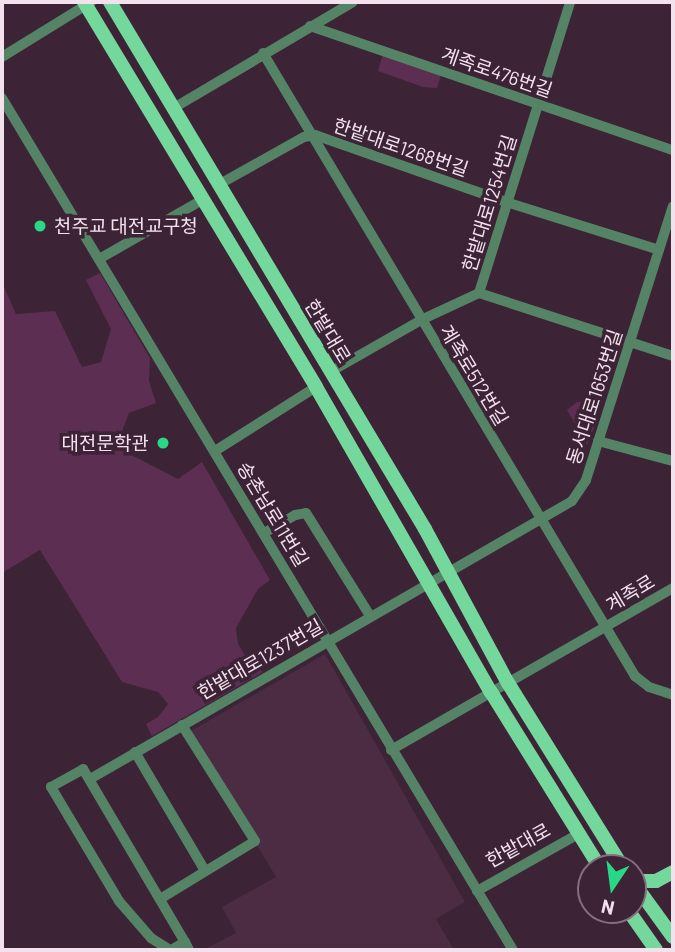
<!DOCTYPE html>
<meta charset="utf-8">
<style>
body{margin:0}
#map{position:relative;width:675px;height:952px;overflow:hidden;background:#3c2336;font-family:Barlow,"Noto Sans KR",sans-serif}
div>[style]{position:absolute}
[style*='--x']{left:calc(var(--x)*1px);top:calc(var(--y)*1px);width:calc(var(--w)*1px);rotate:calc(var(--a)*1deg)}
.built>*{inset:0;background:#4b2c42}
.green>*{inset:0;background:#5c2e51}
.minor>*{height:10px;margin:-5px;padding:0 5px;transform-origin:5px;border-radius:5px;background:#558366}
.major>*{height:14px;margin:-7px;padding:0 7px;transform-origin:7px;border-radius:7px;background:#74d89d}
.dots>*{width:19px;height:19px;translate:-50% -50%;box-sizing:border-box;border:4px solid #3c2336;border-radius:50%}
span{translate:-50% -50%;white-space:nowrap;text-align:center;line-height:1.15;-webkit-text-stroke:7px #3c2336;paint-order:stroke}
.street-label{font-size:19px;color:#f3e2ed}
.poi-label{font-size:19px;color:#f3e2ed}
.left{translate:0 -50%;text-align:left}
.right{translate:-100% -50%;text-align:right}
.frame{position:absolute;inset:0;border:4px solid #f3e2ed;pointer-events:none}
.north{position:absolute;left:577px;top:854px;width:70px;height:70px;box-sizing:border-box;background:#3c2336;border:2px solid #856f7f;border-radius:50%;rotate:193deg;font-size:19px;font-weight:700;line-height:28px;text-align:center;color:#f3e2ed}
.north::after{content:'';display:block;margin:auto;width:24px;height:32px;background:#29d885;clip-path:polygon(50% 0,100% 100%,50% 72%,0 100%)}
</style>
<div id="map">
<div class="built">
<i style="clip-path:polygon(325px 654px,465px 902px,436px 919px,454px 950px,203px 950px,236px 933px,222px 907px,276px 877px,189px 732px)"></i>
</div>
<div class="green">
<i style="clip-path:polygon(384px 50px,442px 72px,437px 88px,423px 87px,378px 71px)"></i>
<i style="clip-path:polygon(100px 273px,150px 358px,149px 381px,156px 403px,129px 413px,116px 447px,178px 479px,202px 462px,270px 580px,258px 589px,236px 628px,238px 644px,249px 662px,263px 672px,152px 736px,146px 724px,158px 717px,168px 704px,158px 692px,122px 682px,40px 550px,2px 573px,2px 282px,16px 314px,55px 311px,82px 367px,101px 362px,111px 329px,86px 280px)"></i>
<i style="clip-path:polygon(588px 401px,586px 407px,599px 416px,587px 445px,567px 410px,577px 402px)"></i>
</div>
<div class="minor">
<i style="--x:310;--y:26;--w:384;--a:18.9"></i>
<i style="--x:263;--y:53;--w:726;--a:59.16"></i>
<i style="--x:635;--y:676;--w:18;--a:38"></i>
<i style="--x:649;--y:687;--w:25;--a:18"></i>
<i style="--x:2;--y:57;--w:105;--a:-31.7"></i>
<i style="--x:2;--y:98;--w:993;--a:59.05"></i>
<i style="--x:172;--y:109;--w:210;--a:-30.6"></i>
<i style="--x:218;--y:185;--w:98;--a:-29.2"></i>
<i style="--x:304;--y:137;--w:11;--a:-10"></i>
<i style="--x:315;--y:135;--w:202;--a:19.3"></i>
<i style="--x:506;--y:202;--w:160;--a:17.4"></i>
<i style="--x:99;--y:259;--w:119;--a:-29.8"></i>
<i style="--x:479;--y:293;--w:204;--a:18"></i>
<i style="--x:330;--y:372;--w:105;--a:-29.7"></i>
<i style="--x:421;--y:320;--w:64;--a:-25"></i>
<i style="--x:479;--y:293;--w:305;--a:-72.6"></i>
<i style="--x:598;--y:441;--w:78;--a:14.9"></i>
<i style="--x:215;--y:451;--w:120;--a:-32.4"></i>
<i style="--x:264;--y:533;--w:36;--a:-30"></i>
<i style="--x:295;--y:515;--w:11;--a:-10"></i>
<i style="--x:306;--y:513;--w:121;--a:58.1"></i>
<i style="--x:391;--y:750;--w:325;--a:-29.9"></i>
<i style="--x:135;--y:752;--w:138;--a:59.5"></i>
<i style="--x:90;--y:779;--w:556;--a:-29.97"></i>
<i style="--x:572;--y:501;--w:25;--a:-56"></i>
<i style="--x:586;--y:480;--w:287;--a:-72.4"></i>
<i style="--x:477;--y:891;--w:116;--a:-29.4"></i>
<i style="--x:160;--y:899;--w:111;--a:-31.4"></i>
<i style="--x:255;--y:841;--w:137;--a:-122.2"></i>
<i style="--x:170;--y:950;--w:22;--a:-148"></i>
<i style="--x:151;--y:938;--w:49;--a:-130.9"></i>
<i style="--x:119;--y:901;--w:133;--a:-120.8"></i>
<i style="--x:51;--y:787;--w:37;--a:-29"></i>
<i style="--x:83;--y:769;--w:201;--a:59.5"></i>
<i style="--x:171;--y:950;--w:16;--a:-30"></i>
<i style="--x:185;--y:942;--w:9;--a:63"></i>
</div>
<div class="major">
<i style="--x:84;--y:2;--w:449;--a:58.9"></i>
<i style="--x:316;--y:387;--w:352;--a:60.2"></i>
<i style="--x:491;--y:692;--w:207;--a:58.2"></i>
<i style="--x:110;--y:2;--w:614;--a:59.13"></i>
<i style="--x:425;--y:529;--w:175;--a:61.7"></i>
<i style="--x:508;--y:683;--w:218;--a:58.1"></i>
<i style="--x:633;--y:876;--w:8;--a:40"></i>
<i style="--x:639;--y:881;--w:17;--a:0"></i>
<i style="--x:656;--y:881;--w:19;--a:-28"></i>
<i style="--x:633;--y:882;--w:68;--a:54"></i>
<i style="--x:628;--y:910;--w:49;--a:55"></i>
</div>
<div class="dots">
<i style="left:40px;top:226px;background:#29d885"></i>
<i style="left:163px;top:443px;background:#29d885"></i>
</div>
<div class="street-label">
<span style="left:497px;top:72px;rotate:19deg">계족로476번길</span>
<span style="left:401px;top:147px;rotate:19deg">한밭대로1268번길</span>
<span style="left:489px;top:203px;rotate:-73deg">한밭대로1254번길</span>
<span style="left:328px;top:331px;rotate:59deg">한밭대로</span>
<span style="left:474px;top:375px;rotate:59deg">계족로512번길</span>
<span style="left:594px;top:397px;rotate:-72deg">동서대로1653번길</span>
<span style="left:273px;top:514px;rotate:59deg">송촌남로11번길</span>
<span style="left:630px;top:593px;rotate:-31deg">계족로</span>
<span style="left:260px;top:659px;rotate:-30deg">한밭대로1237번길</span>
<span style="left:518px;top:845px;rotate:-29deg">한밭대로</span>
</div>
<div class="poi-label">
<span class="left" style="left:54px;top:226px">천주교 대전교구청</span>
<span class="right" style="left:149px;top:443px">대전문학관</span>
</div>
<div class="frame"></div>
<div class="north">N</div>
</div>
